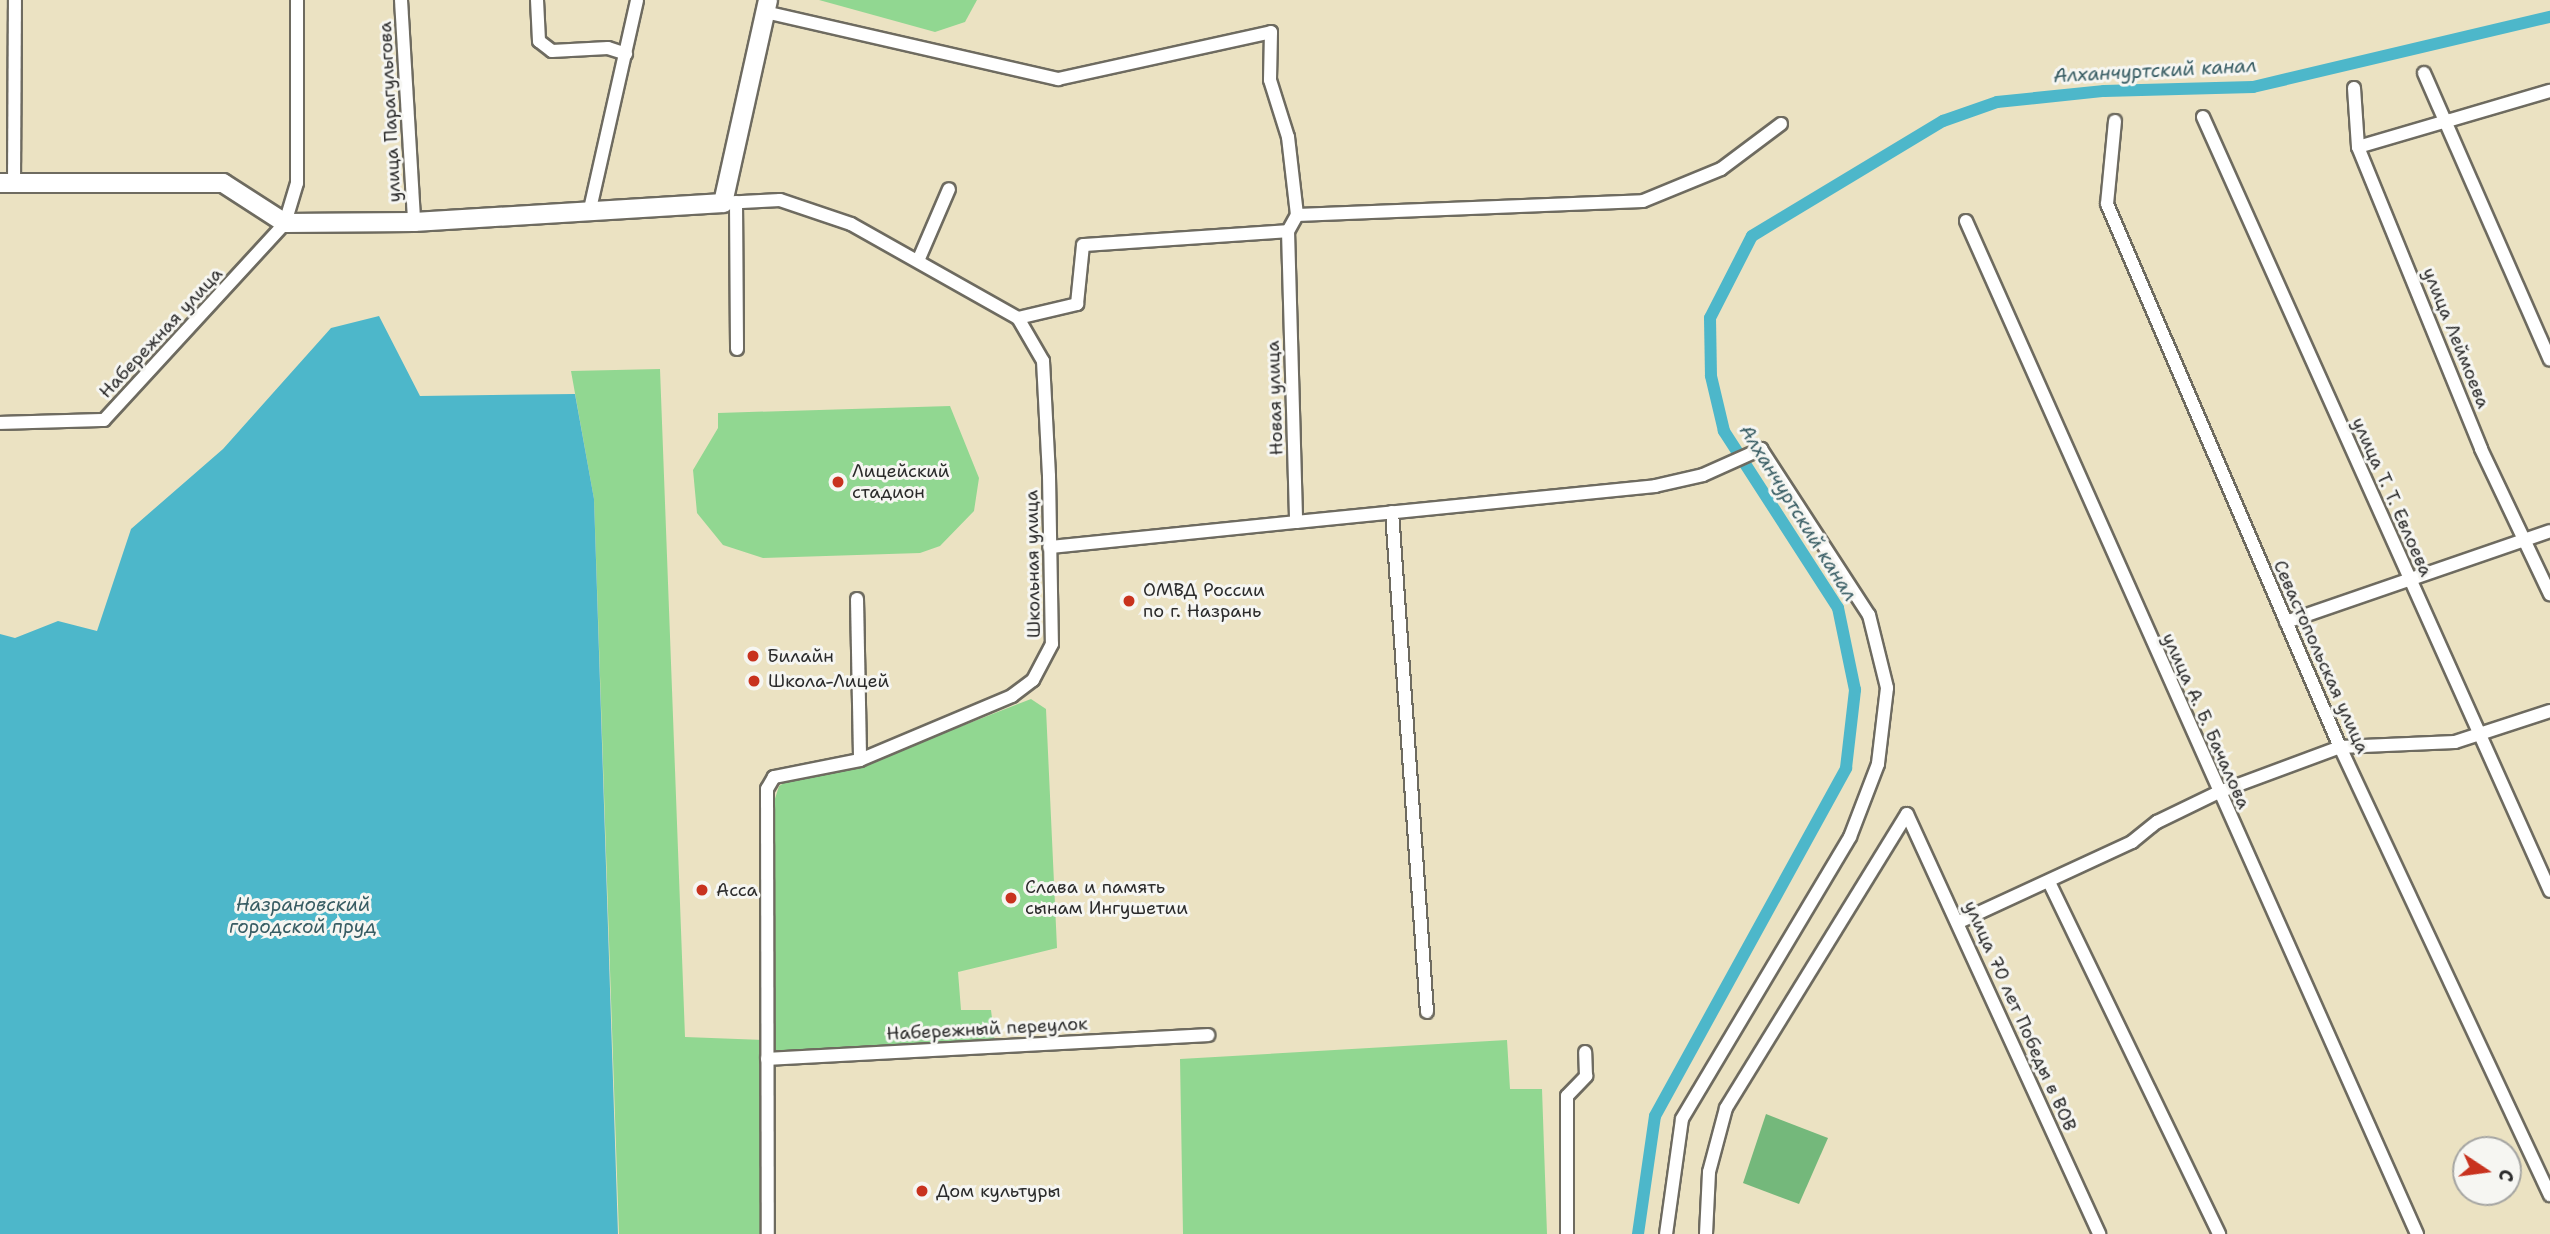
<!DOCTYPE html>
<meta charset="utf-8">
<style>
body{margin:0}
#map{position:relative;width:2550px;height:1234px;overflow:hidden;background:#ebe2c2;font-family:"Shantell Sans",sans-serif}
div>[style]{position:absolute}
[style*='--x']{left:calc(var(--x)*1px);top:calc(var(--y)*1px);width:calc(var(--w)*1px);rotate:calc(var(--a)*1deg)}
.green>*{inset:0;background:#91d791}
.forest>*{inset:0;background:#74b87b}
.water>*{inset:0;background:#4db7ca}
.canal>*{height:12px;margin:-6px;padding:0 6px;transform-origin:6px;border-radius:6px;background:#4db7ca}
.roads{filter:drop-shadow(2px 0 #6e6b60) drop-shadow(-2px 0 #6e6b60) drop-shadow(0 2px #6e6b60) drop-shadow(0 -2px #6e6b60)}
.street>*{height:12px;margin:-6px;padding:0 6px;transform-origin:6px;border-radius:6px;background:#fff}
.secondary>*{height:18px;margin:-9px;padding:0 9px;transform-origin:9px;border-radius:9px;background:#fff}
.dots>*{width:19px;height:19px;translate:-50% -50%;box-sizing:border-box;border:4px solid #f6f6f2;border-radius:50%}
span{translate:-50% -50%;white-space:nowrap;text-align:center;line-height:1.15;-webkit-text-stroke:6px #f6f6f2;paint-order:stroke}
.street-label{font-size:18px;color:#2b2b2b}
.poi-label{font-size:18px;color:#2b2b2b}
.left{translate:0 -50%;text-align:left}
.water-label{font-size:19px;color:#375c63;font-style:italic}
.north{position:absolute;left:2452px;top:1136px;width:70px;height:70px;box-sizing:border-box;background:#f6f6f2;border:2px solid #a5a5a2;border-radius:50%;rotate:103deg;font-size:19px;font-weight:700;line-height:28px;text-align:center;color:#2b2b2b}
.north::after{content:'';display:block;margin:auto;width:24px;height:32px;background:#c8321e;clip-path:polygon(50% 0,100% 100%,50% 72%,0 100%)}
</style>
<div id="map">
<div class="green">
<i style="clip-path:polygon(819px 0,977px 0,965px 22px,935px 32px)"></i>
<i style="clip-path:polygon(660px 369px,685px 1037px,767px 1040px,768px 1234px,619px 1234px,594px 499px,571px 371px)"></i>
<i style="clip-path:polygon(950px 406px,979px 478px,974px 511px,940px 546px,920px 553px,763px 558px,723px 545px,697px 513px,693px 470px,718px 428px,718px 413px)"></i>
<i style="clip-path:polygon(1031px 699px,1046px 709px,1057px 948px,958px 972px,961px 1010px,991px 1010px,995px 1043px,775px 1053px,773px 805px,779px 786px,796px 776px,857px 767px)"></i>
<i style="clip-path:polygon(1507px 1040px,1510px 1089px,1542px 1089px,1547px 1234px,1183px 1234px,1180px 1059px)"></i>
</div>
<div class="forest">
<i style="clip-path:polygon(1766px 1114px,1828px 1138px,1799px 1204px,1743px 1183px)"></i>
</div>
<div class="water">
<i style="clip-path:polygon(379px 316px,420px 396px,575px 394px,594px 499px,618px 1234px,0 1234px,0 634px,15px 638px,58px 621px,97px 631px,131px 529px,223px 449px,331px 328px)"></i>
</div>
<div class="canal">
<i style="--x:1638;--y:1234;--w:119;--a:-81.8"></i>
<i style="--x:1655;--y:1116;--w:397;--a:-61.2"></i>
<i style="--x:1846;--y:768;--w:79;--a:-83.4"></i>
<i style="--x:1855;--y:690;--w:84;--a:-101.7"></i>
<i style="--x:1838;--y:608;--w:211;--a:-122.8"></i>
<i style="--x:1724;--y:431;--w:57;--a:-103.3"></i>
<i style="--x:1711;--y:376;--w:58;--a:-91"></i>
<i style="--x:1710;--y:318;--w:92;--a:-62.9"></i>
<i style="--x:1752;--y:236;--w:223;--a:-31.1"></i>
<i style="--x:1943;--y:121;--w:57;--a:-19.4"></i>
<i style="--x:1997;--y:102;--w:108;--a:-5.9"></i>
<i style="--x:2104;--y:91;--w:149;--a:-1.5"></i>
<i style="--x:2253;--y:87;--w:305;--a:-13.3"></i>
</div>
<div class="roads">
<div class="street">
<i style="--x:401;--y:0;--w:222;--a:86.6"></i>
<i style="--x:537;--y:0;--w:41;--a:87.2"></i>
<i style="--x:539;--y:41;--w:16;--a:38"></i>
<i style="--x:552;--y:51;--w:56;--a:-3.1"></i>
<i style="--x:608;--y:48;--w:19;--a:18"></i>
<i style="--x:765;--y:12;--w:301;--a:12.9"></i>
<i style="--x:1058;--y:79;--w:218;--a:-12.4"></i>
<i style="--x:1271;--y:32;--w:48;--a:91.2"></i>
<i style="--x:1270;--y:80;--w:60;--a:72.5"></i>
<i style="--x:1288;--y:137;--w:79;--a:83.4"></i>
<i style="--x:1297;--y:215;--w:18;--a:119"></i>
<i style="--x:1288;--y:231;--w:291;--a:88.4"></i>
<i style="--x:1296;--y:522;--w:248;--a:174.2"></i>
<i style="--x:2424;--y:73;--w:313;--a:66.3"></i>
<i style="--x:2354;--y:88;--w:59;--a:86.1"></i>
<i style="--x:2358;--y:147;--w:326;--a:67.8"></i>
<i style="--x:2481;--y:449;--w:161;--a:64.6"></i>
<i style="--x:2203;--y:117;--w:848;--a:65.85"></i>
<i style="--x:2115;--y:121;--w:83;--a:95.5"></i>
<i style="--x:2107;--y:204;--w:591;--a:66.78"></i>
<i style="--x:2340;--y:747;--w:495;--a:64.9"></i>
<i style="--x:2358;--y:147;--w:200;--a:-16.3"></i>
<i style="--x:14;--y:183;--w:183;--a:-89.7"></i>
<i style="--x:736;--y:202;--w:147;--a:89.6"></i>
<i style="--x:723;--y:203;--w:57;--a:-3"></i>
<i style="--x:780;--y:200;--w:75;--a:18.7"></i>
<i style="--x:851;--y:224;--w:192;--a:29.4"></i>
<i style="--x:1018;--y:318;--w:50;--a:59.8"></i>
<i style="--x:1043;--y:361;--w:115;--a:87"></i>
<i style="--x:1049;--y:476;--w:168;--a:89"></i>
<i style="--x:1052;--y:644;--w:41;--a:117.8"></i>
<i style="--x:1033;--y:680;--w:26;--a:143"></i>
<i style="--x:1012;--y:696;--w:165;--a:157.2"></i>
<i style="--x:860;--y:760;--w:88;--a:168.8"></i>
<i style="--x:774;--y:777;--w:14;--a:120"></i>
<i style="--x:767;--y:789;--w:445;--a:89.9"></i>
<i style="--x:590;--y:209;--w:214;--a:-77.3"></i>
<i style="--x:1297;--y:215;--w:346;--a:-2.3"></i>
<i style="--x:1643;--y:201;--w:84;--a:-22.3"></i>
<i style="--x:1721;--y:169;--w:75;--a:-36.9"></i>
<i style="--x:1966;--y:221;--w:1109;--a:66"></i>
<i style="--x:918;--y:261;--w:78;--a:-66.7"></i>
<i style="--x:1018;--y:318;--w:61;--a:-13.3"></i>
<i style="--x:1077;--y:304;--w:59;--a:-84.2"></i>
<i style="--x:1083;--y:245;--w:205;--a:-3.9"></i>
<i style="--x:0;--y:423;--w:104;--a:-1.7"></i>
<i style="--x:104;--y:420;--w:268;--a:-47.4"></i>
<i style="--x:285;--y:223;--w:42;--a:-73.3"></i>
<i style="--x:297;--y:183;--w:183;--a:-90"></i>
<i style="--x:1392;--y:512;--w:501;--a:86"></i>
<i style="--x:1296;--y:522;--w:361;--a:-5.7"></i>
<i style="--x:1655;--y:486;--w:49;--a:-12.9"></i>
<i style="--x:1703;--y:475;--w:64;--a:-24.1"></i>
<i style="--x:1761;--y:449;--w:198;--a:57"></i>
<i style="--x:1869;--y:615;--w:75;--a:76.1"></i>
<i style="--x:1887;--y:688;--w:77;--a:96.8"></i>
<i style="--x:1878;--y:764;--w:78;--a:111"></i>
<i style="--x:1850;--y:837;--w:328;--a:120.8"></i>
<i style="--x:1682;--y:1119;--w:116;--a:97.9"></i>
<i style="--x:857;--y:599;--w:161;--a:88.9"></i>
<i style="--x:2286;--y:622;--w:279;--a:-19"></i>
<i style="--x:1907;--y:814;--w:462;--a:65.4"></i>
<i style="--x:2049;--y:882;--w:391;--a:64.2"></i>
<i style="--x:1959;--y:922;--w:191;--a:-24.8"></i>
<i style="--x:2132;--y:842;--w:32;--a:-39"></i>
<i style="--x:2157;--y:822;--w:69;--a:-25.8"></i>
<i style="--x:2219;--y:792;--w:129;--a:-20.4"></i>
<i style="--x:2340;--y:747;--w:115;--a:-2.5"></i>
<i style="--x:2455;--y:742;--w:100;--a:-18.1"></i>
<i style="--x:767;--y:1059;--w:442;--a:-3.1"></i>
<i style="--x:1567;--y:1234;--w:138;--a:-90"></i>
<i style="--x:1567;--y:1096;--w:28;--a:-46"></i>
<i style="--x:1586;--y:1076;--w:24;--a:-92"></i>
<i style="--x:1706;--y:1234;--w:62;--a:-87.2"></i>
<i style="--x:1709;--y:1172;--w:66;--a:-75.1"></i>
<i style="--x:1726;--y:1108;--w:345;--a:-58.4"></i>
</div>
<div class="secondary">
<i style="--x:0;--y:183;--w:223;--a:0"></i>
<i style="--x:223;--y:183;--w:74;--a:32.8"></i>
<i style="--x:285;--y:223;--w:129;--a:-0.4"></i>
<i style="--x:414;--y:222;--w:310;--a:-3.5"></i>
<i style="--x:723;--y:203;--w:208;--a:-77.5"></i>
</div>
</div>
<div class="dots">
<i style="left:838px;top:482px;background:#c8321e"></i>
<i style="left:1129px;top:601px;background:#c8321e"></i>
<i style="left:753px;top:656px;background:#c8321e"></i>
<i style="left:754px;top:681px;background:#c8321e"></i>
<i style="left:702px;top:890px;background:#c8321e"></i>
<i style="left:1011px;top:898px;background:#c8321e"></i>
<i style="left:922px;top:1191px;background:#c8321e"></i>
</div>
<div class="street-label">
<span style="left:390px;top:112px;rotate:-93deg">улица Парагульгова</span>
<span style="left:161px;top:333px;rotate:-47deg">Набережная улица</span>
<span style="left:2456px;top:338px;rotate:68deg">улица Леймоева</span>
<span style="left:1275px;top:398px;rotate:-92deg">Новая улица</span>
<span style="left:2392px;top:497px;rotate:66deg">улица Т. Т. Евлоева</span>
<span style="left:1033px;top:564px;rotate:-91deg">Школьная улица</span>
<span style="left:2321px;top:657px;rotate:66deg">Севастопольская улица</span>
<span style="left:2206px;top:721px;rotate:66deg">улица А. Б. Бачалова</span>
<span style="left:2020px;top:1016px;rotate:66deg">улица 70 лет Победы в ВОВ</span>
<span style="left:987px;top:1029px;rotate:-3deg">Набережный переулок</span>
</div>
<div class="poi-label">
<span class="left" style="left:852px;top:482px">Лицейский<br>стадион</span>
<span class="left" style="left:1143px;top:601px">ОМВД России<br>по г. Назрань</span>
<span class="left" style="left:767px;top:656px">Билайн</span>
<span class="left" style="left:768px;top:681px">Школа-Лицей</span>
<span class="left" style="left:1025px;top:898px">Слава и память<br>сынам Ингушетии</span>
<span class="left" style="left:716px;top:890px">Асса</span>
<span class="left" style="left:936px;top:1191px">Дом культуры</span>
</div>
<div class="water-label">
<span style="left:2155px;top:71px;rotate:-3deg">Алханчуртский канал</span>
<span style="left:1798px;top:513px;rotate:58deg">Алханчуртский канал</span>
<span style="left:303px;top:916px">Назрановский<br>городской пруд</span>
</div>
<div class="north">С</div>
</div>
